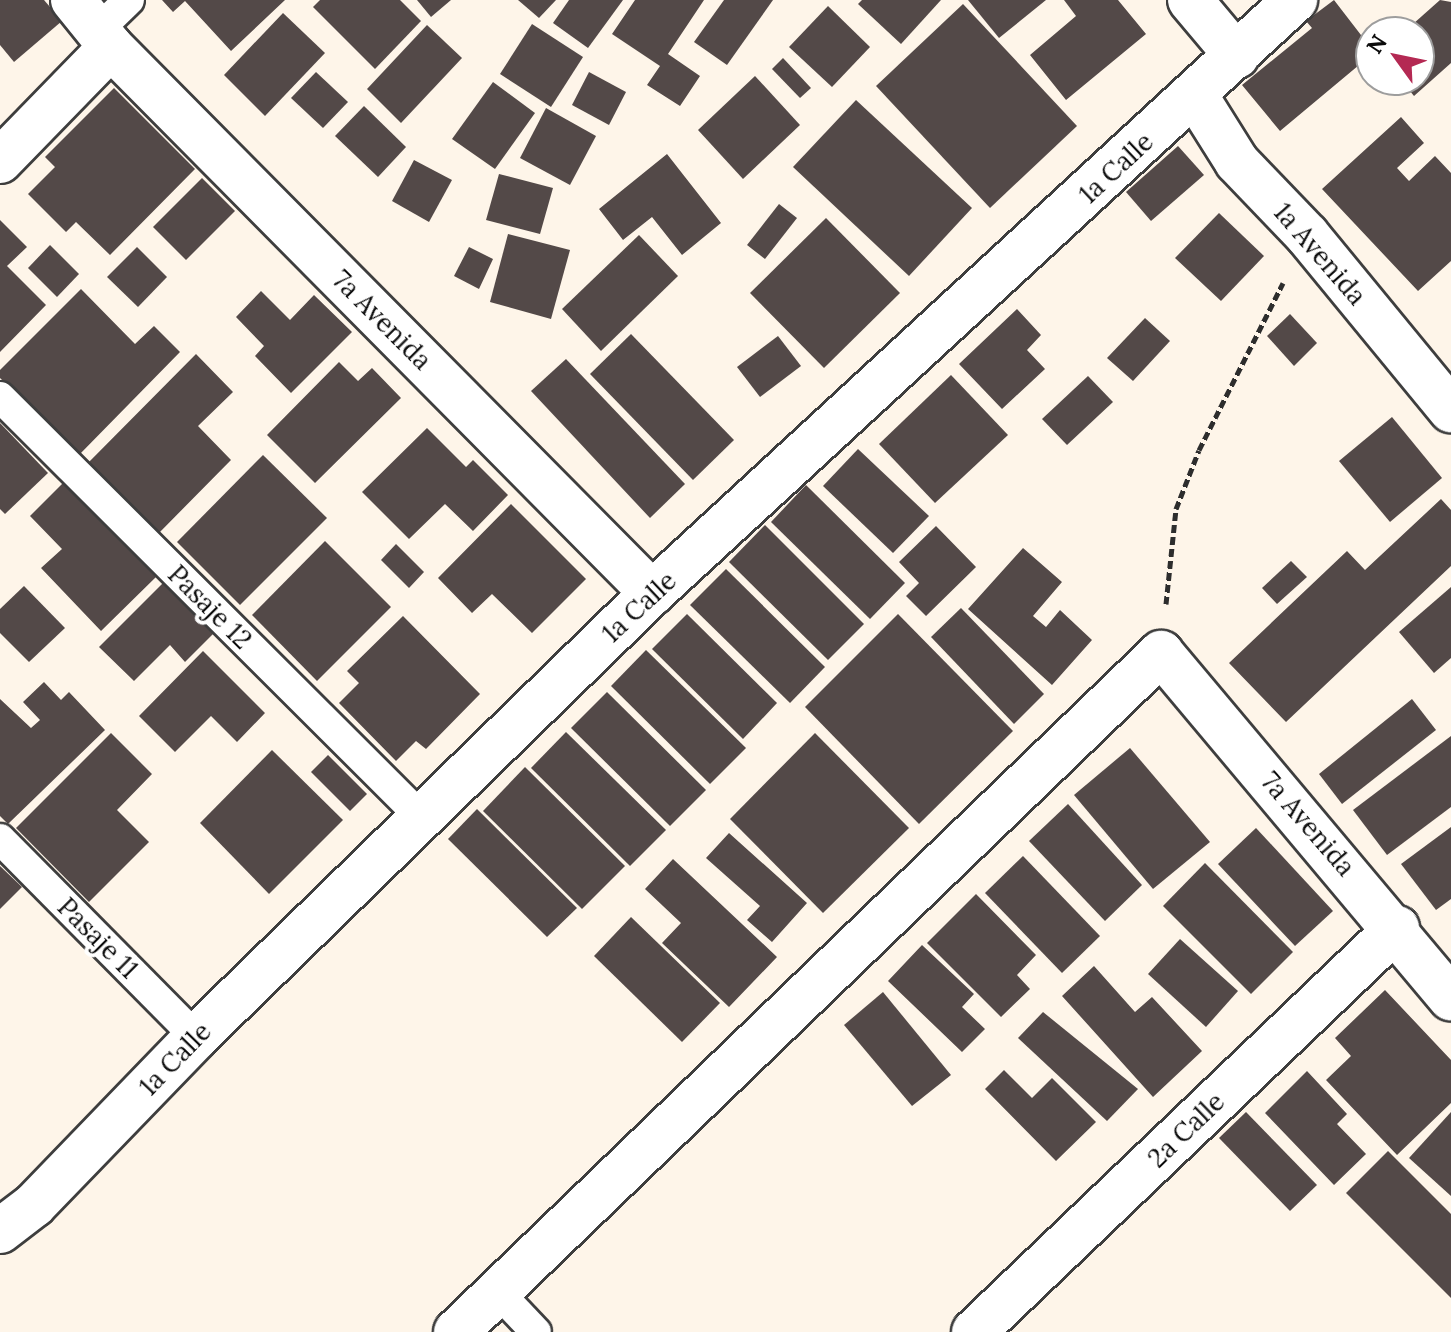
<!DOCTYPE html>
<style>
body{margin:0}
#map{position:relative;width:1451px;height:1332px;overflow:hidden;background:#fef5e9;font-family:Lora,serif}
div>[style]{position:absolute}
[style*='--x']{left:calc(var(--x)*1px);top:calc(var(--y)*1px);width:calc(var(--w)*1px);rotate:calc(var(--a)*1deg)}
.building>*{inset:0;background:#534948}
.path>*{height:5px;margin-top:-2.5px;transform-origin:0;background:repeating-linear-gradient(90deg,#2d2d2d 0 8px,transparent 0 12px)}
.roads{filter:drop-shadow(2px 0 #3e3e3e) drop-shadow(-2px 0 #3e3e3e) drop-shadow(0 2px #3e3e3e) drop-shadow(0 -2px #3e3e3e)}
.service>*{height:30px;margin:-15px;padding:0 15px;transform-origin:15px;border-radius:15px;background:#fff}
.minor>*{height:44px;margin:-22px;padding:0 22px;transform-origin:22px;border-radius:22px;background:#fff}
span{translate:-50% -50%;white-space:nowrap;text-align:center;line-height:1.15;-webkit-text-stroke:8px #fff;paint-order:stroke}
.street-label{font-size:26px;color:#0b0b0b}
.north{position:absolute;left:1355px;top:16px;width:80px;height:80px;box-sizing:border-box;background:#fff;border:2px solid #9d9d9d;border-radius:50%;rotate:303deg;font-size:22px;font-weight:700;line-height:32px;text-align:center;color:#0b0b0b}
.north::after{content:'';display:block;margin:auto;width:28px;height:36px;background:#b42953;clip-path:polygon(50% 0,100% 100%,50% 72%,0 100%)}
</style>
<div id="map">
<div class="building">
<i style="clip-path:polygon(0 0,44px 0,62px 21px,14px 62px,0 45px)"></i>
<i style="clip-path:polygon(162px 0,285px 0,231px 51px,185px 1px,173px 12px)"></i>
<i style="clip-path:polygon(320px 0,400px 0,421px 21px,375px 69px,313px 7px)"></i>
<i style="clip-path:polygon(417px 0,451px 0,431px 17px)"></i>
<i style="clip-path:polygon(518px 0,556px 0,539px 18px)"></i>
<i style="clip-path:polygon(569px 0,623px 0,588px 48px,553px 23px)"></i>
<i style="clip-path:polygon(635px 0,704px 0,668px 54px,700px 76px,680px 106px,647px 85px,660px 66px,612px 34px)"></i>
<i style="clip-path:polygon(724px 0,773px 0,727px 65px,694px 42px)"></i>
<i style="clip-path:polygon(862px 0,941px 0,901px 44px,858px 4px)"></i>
<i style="clip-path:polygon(968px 0,1046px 0,999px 38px)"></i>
<i style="clip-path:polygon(1064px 0,1118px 0,1146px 34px,1066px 100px,1030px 55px,1076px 16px)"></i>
<i style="clip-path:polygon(1334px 0,1371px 48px,1371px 55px,1280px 131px,1242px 85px,1312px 28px,1306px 21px)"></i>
<i style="clip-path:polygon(1440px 0,1451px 2px,1451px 63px,1414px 96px,1401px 80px,1419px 80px,1419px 32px,1404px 32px)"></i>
<i style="clip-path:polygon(963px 4px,1077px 126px,990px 208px,876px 86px)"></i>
<i style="clip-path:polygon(828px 6px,870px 47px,832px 87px,789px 47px)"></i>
<i style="clip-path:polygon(283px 13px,325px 53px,265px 116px,224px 75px)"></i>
<i style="clip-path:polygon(532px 24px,583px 57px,551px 107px,500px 74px)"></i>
<i style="clip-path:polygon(427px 25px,462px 58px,401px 123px,367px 89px)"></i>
<i style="clip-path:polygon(783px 58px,811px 88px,800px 98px,772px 69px)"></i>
<i style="clip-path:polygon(316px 72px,348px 102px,323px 128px,291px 98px)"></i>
<i style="clip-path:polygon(589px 72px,626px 92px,609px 125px,572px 105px)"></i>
<i style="clip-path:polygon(755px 76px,800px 125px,743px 179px,698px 130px)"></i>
<i style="clip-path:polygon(493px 82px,535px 113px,495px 169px,452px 139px)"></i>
<i style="clip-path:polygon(114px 88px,195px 169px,110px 255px,76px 222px,66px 232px,28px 194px,55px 167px,45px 157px)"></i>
<i style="clip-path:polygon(856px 100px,972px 208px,909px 276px,793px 167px)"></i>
<i style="clip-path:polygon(364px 106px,406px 147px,378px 177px,335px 136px)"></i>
<i style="clip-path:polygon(546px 108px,596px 136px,570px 185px,520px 158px)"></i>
<i style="clip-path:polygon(1401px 117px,1424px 143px,1397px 168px,1409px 181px,1435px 156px,1451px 173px,1451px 261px,1418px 291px,1322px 189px)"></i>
<i style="clip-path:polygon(1178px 146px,1204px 175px,1151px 221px,1126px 192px)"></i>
<i style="clip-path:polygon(667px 154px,721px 223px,682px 255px,652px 217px,623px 240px,599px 209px)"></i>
<i style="clip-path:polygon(414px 160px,452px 180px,429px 222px,392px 201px)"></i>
<i style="clip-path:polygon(499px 174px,553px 188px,540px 234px,486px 220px)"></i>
<i style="clip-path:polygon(202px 178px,235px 211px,186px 260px,153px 227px)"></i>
<i style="clip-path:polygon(779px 204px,797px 218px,765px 259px,747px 245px)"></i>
<i style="clip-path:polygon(1219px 213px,1264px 256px,1221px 301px,1175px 258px)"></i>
<i style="clip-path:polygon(826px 218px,900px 293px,824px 368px,750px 293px)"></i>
<i style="clip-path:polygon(0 220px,27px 247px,7px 266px,46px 305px,0 352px)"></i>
<i style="clip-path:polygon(508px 234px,570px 250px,551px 319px,490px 302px)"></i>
<i style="clip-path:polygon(639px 235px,678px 276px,601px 351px,562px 309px)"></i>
<i style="clip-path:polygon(50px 245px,79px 274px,57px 297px,28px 268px)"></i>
<i style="clip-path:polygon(137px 247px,167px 277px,138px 307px,107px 277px)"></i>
<i style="clip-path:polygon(469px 247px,493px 259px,479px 289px,454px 276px)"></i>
<i style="clip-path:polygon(81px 289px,135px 344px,154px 326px,180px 352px,78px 456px,0 378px,0 370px)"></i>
<i style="clip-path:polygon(261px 291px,290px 320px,314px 295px,352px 332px,291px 393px,255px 356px,264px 346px,236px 317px)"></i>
<i style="clip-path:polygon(1017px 309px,1041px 335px,1027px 350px,1045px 369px,1002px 409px,959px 364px)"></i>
<i style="clip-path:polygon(1290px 314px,1317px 343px,1294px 366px,1267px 336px)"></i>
<i style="clip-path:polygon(1145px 318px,1170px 341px,1133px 381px,1107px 358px)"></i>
<i style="clip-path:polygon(631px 334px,734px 440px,693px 480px,590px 374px)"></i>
<i style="clip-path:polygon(778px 336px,801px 366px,760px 397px,737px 367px)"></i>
<i style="clip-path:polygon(196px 354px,233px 392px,198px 426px,231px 460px,157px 535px,87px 464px)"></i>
<i style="clip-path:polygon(566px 359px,685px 484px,650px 518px,531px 391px)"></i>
<i style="clip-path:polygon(339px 362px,358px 381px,372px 368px,401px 398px,315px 483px,267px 435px)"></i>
<i style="clip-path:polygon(951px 375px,1008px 435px,935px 503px,879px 444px)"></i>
<i style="clip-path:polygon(1088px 376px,1113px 402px,1067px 445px,1042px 419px)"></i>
<i style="clip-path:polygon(1392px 417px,1442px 478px,1390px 522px,1339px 461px)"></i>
<i style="clip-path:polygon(0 423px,48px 473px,5px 514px,0 509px)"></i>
<i style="clip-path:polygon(427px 428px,466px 467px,473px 460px,508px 495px,473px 531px,445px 504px,409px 539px,362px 492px)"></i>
<i style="clip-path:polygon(858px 449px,929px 516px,893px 553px,823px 486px)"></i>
<i style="clip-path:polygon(263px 455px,327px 518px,240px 605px,177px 542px)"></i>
<i style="clip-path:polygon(65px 481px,156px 577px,101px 631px,41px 568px,62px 549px,30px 516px)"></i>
<i style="clip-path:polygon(806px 485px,905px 583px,870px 619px,771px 522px)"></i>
<i style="clip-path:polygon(1441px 499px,1451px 510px,1451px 566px,1286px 722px,1229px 663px,1347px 551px,1365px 570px)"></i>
<i style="clip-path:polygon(511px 504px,586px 579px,532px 633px,492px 594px,472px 613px,438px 578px)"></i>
<i style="clip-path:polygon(765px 525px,864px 624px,828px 660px,729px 562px)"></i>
<i style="clip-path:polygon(936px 526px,976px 567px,926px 616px,906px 596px,919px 583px,899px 562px)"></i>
<i style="clip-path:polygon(325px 541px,391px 607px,317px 681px,252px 615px)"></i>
<i style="clip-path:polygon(396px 544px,424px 572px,409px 588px,381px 560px)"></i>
<i style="clip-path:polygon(1023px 548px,1062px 582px,1033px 616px,1046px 627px,1060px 610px,1092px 640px,1052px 685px,968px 609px)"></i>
<i style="clip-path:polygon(1291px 561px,1307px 577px,1277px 604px,1262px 588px)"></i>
<i style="clip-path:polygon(726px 569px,825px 667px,790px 703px,690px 605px)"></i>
<i style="clip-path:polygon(163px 583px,214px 633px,185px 662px,170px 645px,134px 681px,99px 647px)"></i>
<i style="clip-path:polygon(24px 586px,65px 628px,29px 662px,0 633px,0 609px)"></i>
<i style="clip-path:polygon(1451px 587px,1451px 658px,1434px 673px,1399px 632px)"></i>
<i style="clip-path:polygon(961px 608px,1044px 694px,1014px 724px,931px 637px)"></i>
<i style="clip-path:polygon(687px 614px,777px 703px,743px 739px,652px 649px)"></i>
<i style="clip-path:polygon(898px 614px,1013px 731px,919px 824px,805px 707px)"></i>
<i style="clip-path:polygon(403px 616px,480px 694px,426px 749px,416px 741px,396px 761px,339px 703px,359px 683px,347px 671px)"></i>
<i style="clip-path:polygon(646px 650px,746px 748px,710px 784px,611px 686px)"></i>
<i style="clip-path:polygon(203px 651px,265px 713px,237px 742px,211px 716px,175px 752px,139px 716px)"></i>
<i style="clip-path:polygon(44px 682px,61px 700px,69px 692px,105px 730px,8px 824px,0 816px,0 699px,31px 728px,40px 720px,23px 702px)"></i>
<i style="clip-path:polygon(607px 692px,706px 790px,670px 826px,571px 728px)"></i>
<i style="clip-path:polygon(1412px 699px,1436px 730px,1342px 804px,1319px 774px)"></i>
<i style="clip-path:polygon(566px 732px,666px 830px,630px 866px,531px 768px)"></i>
<i style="clip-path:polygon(111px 733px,152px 774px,117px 810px,149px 842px,89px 902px,16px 828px)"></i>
<i style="clip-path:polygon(815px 733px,909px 828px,823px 913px,730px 819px)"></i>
<i style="clip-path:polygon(1451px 736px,1451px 807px,1387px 855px,1353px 810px)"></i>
<i style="clip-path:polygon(1130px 748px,1210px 842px,1153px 889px,1074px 795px)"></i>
<i style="clip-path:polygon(272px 750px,343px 820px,269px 894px,200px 823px)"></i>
<i style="clip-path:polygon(328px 755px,367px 794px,350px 811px,311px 772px)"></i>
<i style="clip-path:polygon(525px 767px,625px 866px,582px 909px,483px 811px)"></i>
<i style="clip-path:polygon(1068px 804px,1142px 885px,1105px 921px,1029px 841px)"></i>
<i style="clip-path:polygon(477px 809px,577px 908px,547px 937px,448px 839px)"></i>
<i style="clip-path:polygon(1451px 827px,1451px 899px,1436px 910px,1401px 864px)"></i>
<i style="clip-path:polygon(1256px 828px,1333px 911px,1295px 946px,1218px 864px)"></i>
<i style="clip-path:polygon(729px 833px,807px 903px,772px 942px,747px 920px,760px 906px,706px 858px)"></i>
<i style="clip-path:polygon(1023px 856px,1100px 936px,1062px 973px,985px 893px)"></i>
<i style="clip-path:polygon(673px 859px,777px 957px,729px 1007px,662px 943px,681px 923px,645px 889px)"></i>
<i style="clip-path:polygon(1205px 863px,1293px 952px,1251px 994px,1163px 906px)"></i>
<i style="clip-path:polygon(0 866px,22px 887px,0 909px)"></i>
<i style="clip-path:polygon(976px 894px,1036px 955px,1017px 975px,1030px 989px,1001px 1017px,927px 943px)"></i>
<i style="clip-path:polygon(631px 917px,720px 1003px,682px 1042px,594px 956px)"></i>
<i style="clip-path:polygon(1180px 939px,1238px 991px,1206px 1027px,1148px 974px)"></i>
<i style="clip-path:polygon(922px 945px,974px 994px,962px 1007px,985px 1029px,962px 1052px,888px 981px)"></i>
<i style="clip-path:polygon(1094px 966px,1135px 1012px,1152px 997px,1202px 1051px,1153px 1097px,1062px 996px)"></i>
<i style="clip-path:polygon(1385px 990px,1451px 1060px,1451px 1103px,1397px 1155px,1326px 1080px,1351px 1056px,1335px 1038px)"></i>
<i style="clip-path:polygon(883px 992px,951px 1075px,912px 1106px,844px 1025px)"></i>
<i style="clip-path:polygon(1043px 1012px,1138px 1089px,1107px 1121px,1018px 1038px)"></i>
<i style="clip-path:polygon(1004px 1070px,1032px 1098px,1052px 1078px,1096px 1122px,1056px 1161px,985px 1089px)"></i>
<i style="clip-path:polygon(1307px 1071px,1347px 1114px,1337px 1124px,1366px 1154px,1334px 1185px,1265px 1113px)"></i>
<i style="clip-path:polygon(1246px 1112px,1317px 1185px,1290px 1211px,1219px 1138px)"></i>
<i style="clip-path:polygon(1451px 1112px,1451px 1196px,1409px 1158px)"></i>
<i style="clip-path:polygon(1388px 1151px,1451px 1214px,1451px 1298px,1346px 1193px)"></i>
</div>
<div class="path">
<i style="--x:1166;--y:604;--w:96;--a:-84"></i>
<i style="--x:1176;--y:509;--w:63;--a:-68.7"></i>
<i style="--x:1199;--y:450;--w:187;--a:-63.3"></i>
</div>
<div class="roads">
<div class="service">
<i style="--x:98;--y:30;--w:43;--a:-44.1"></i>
<i style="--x:0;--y:397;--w:593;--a:44.93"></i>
<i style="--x:0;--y:839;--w:279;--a:45.3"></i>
<i style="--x:498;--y:1292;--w:55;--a:46.5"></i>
</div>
<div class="minor">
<i style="--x:73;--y:0;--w:60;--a:51"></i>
<i style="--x:111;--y:47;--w:769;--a:45.26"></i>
<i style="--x:1190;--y:0;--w:73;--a:50"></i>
<i style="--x:1195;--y:95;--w:79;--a:57.9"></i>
<i style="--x:1237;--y:162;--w:101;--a:46.2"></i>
<i style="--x:1307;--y:235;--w:227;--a:50.6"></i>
<i style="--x:0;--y:161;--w:159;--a:-45.8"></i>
<i style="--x:0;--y:1231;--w:43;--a:-37.4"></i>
<i style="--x:34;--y:1205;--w:233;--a:-46"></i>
<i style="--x:196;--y:1037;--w:636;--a:-44.24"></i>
<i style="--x:652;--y:593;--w:875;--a:-42.68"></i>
<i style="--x:456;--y:1332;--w:979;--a:-43.92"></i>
<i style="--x:1161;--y:653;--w:451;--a:50"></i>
<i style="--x:974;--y:1332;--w:585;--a:-43.68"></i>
</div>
</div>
<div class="street-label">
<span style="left:1116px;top:168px;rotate:-43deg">1a Calle</span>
<span style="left:1320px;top:254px;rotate:49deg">1a Avenida</span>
<span style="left:382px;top:320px;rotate:45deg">7a Avenida</span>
<span style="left:210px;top:607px;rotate:45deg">Pasaje 12</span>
<span style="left:639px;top:607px;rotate:-43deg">1a Calle</span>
<span style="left:1308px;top:824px;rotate:49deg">7a Avenida</span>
<span style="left:98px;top:938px;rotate:45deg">Pasaje 11</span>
<span style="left:175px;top:1059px;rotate:-46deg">1a Calle</span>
<span style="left:1186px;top:1130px;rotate:-44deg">2a Calle</span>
</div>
<div class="north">N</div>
</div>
